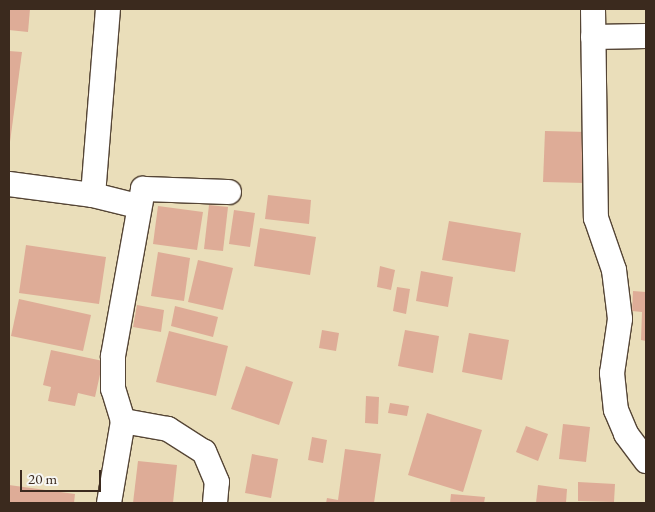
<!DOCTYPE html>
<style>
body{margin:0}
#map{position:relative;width:655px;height:512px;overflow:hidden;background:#eadeba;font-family:"EB Garamond",serif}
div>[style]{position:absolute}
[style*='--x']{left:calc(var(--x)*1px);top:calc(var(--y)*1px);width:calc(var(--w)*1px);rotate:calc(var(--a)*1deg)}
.building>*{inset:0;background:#deac97}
.roads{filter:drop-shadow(1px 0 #554535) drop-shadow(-1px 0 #554535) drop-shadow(0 1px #554535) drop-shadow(0 -1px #554535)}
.minor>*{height:24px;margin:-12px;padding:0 12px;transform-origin:12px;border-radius:12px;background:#fff}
span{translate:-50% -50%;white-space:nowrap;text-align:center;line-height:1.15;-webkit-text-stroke:4.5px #f6f6f2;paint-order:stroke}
.frame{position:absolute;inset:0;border:10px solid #3b2a1e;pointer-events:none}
.scale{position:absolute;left:20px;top:470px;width:81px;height:22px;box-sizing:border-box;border:2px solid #3b2a1e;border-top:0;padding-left:6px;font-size:15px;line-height:18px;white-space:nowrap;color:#3b2a1e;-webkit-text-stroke:4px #f6f6f2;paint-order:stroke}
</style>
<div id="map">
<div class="building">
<i style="clip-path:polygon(9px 9px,30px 9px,28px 32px,9px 30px)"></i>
<i style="clip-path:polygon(9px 51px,22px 52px,10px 142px,9px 141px)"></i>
<i style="clip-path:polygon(545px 131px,588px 132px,586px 183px,543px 182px)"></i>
<i style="clip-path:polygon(268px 195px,311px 200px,309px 224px,265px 219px)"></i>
<i style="clip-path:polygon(209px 205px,228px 207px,223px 251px,204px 249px)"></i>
<i style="clip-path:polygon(158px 206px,203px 212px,197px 250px,153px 244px)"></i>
<i style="clip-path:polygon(234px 210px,255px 213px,250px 247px,229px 244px)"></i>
<i style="clip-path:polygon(449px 221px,521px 233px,515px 272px,442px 260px)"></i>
<i style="clip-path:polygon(260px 228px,316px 237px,310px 275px,254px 266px)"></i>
<i style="clip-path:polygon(26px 245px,106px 257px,99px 304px,19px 293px)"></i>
<i style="clip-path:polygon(158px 252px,190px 258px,184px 301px,151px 296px)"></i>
<i style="clip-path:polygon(198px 260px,233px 268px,223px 310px,188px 302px)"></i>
<i style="clip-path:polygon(380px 266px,395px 270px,391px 290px,377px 287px)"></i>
<i style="clip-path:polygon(421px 271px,453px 277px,448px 307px,416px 301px)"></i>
<i style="clip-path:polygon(397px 287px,410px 289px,406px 314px,393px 311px)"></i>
<i style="clip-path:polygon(633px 291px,646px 292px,646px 341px,641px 340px,642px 312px,632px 311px)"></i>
<i style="clip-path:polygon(19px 299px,91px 315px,83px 351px,11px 336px)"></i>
<i style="clip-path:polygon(137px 305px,164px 310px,161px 332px,133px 327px)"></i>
<i style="clip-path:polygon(175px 306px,218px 317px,213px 337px,171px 326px)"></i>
<i style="clip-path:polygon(322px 330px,339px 333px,336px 351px,319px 348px)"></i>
<i style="clip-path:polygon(405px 330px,439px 336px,433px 373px,398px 366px)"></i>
<i style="clip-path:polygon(169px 331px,228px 346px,216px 396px,156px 382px)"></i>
<i style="clip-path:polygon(469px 333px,509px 340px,502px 380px,462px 372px)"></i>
<i style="clip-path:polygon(51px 350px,103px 361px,95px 397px,78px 393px,75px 406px,48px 401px,51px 387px,43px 385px)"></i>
<i style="clip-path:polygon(246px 366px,293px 382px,279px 425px,231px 409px)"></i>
<i style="clip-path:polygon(366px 396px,379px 397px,378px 424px,365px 423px)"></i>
<i style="clip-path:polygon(390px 403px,409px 406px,407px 416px,388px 413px)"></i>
<i style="clip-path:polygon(427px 413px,482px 430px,463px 492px,408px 475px)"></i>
<i style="clip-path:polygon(563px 424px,590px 427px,586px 462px,559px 459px)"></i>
<i style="clip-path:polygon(526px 426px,548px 434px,538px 461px,516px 452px)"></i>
<i style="clip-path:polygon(312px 437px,327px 440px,323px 463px,308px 460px)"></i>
<i style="clip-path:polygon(345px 449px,381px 454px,374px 503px,326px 503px,327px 498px,338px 500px)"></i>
<i style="clip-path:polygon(252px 454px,278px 459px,271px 498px,245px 493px)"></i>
<i style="clip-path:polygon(138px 461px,177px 465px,173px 503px,133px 503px)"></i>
<i style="clip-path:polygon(578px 482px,615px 484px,614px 502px,578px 501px)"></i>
<i style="clip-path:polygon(9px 485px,75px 494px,74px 503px,9px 503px)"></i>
<i style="clip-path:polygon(538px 485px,567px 489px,566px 503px,536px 503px)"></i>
<i style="clip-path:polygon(451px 494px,485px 497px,484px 503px,450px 503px)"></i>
</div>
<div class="roads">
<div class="minor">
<i style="--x:593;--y:9;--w:209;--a:89.2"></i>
<i style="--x:596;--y:218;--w:55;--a:70.9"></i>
<i style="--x:614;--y:270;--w:49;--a:83"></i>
<i style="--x:620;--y:319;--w:55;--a:98.4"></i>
<i style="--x:612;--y:373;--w:37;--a:84"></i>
<i style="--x:616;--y:410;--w:26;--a:67"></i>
<i style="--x:626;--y:434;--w:34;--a:53"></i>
<i style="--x:593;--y:37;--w:53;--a:-1.1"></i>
<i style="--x:9;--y:184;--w:85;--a:7.5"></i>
<i style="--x:93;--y:195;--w:45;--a:14"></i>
<i style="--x:93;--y:195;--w:187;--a:-85.4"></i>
<i style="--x:109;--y:503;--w:83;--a:-80.3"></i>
<i style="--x:215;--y:503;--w:21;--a:-85"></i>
<i style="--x:217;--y:482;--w:33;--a:-113"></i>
<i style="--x:204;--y:452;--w:43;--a:-147.4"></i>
<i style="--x:168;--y:429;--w:46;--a:-169.9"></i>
<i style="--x:123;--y:421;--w:34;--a:-107"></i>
<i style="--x:113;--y:389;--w:33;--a:-90"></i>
<i style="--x:113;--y:356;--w:170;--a:-79.8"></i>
<i style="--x:143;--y:189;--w:86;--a:2"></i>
</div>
</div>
<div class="frame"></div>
<div class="scale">20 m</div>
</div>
